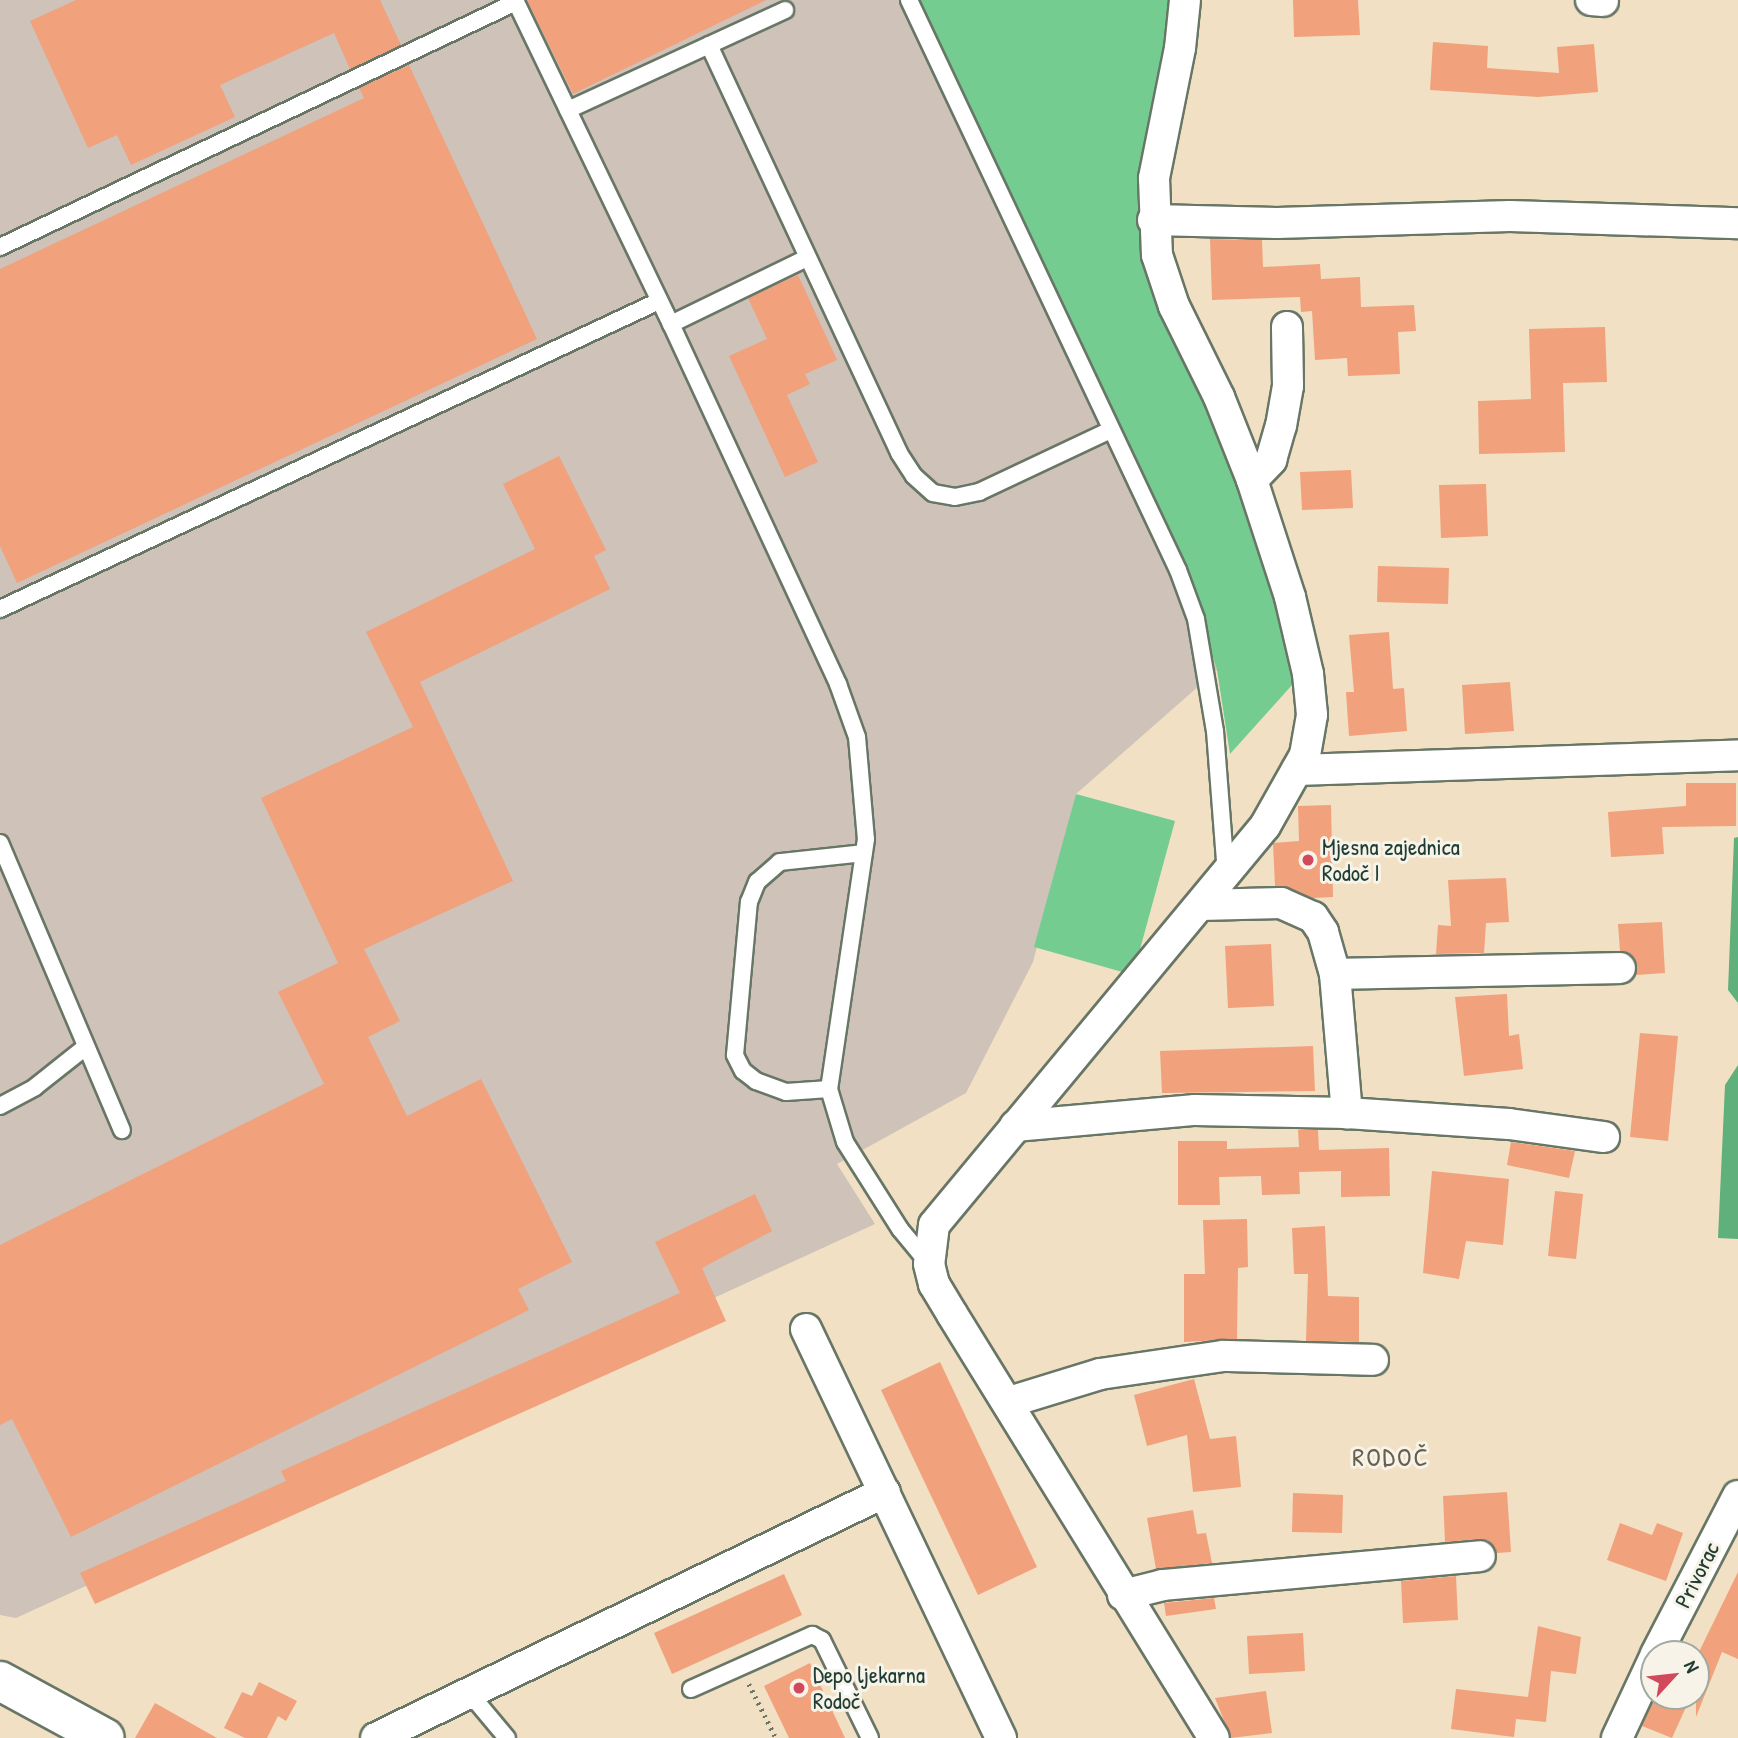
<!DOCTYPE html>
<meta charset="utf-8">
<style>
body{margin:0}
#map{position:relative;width:1738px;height:1738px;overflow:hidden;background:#f1e0c4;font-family:"Patrick Hand",sans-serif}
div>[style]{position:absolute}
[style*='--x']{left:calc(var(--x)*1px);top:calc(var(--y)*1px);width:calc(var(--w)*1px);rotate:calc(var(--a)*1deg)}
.industrial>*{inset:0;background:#cec2b9}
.green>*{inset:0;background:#74cc91}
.forest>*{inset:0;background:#5fb07b}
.building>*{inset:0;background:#f1a17b}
.path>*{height:4.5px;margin-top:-2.25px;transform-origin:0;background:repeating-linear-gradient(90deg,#687666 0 2px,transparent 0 7px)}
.roads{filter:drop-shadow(2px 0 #687666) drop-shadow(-2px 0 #687666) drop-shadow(0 2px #687666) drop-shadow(0 -2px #687666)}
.service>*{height:16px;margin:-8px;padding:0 8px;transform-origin:8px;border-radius:8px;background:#fff}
.minor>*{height:30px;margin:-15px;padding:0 15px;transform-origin:15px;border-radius:15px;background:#fff}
.tertiary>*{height:38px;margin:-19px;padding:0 19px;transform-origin:19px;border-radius:19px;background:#fff}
.dots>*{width:19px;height:19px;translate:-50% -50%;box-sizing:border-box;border:4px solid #f7f3e8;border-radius:50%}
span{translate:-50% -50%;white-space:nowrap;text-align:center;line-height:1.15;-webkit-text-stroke:6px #f7f3e8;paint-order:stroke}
.poi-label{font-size:23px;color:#1f3d34}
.left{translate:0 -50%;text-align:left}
.street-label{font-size:23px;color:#1f3d34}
.quarter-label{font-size:26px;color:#68604d;letter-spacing:2px}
.north{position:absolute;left:1640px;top:1640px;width:70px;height:70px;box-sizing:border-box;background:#f7f3e8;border:2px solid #a1aaa0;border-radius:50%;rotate:63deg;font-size:19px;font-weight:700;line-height:28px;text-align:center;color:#1f3d34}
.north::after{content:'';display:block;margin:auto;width:24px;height:32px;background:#d1495b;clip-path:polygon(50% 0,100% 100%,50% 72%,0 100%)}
</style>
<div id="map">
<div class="industrial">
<i style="clip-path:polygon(0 0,915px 0,1192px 592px,1217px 670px,1076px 794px,1033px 962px,966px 1093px,837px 1164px,875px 1224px,16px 1618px,0 1615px)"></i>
</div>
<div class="green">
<i style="clip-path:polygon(915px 0,1174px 0,1146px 200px,1244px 477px,1302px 674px,1230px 754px,1217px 670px,1192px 592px)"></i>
<i style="clip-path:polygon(1076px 794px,1175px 821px,1133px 975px,1034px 947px)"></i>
</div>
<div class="forest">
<i style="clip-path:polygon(1738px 837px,1738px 1003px,1728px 990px,1734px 838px)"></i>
<i style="clip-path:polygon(1738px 1065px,1738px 1239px,1718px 1238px,1725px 1085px)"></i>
</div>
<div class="building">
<i style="clip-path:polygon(76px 0,380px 0,401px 45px,350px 69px,334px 33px,220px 85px,235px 117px,131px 165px,117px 135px,88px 148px,30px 21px)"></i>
<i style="clip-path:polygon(527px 0,766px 0,573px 94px)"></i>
<i style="clip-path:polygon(1293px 0,1358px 0,1360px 35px,1294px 37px)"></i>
<i style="clip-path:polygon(1433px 42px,1488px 46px,1487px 68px,1559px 73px,1557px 47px,1594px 44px,1598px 92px,1538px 97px,1430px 90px)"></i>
<i style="clip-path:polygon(409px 65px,537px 339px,17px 583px,0 546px,0 269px,364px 98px,359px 88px)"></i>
<i style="clip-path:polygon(1210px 239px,1262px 240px,1263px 267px,1320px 264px,1321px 279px,1360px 277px,1361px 307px,1414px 305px,1416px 331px,1398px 332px,1400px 374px,1348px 376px,1347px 358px,1315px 360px,1312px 311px,1301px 312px,1300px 297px,1212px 300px)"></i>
<i style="clip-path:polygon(798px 275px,837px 360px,805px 374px,810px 384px,787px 395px,818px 462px,785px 477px,729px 356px,767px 339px,748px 298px)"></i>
<i style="clip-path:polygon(1605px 327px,1607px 382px,1563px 383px,1565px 452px,1479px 454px,1478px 401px,1531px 399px,1529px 329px)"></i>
<i style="clip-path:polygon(559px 456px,606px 550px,594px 556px,610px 589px,420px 682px,513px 881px,364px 949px,400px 1021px,368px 1037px,407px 1116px,481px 1079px,572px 1262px,518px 1289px,529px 1310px,71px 1537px,12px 1419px,0 1425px,0 1245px,324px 1084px,278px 992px,338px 963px,261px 798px,413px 727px,366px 632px,535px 549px,503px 484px)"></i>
<i style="clip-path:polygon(1351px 470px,1353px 508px,1302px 510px,1300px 472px)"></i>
<i style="clip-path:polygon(1486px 484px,1488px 536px,1441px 538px,1439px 485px)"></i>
<i style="clip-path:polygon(1378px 566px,1449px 568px,1448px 604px,1377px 602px)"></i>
<i style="clip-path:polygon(1389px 632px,1393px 689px,1404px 688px,1407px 731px,1349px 736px,1346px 692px,1354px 692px,1349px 635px)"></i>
<i style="clip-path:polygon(1510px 682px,1514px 731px,1465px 734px,1462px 685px)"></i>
<i style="clip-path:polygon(1686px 783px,1736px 783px,1736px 826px,1662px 827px,1664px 854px,1611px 857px,1608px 812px,1686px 806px)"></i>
<i style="clip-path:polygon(1331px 805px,1333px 897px,1313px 898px,1275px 886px,1273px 843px,1299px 841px,1298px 806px)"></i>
<i style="clip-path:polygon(1506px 878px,1509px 922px,1486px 923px,1484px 953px,1436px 954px,1438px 925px,1451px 926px,1448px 880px)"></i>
<i style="clip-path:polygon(1662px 922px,1665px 973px,1636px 975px,1635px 958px,1620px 951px,1618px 924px)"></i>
<i style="clip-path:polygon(1271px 944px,1274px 1006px,1228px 1008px,1225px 946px)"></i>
<i style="clip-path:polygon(1507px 994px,1509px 1036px,1519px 1034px,1523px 1069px,1464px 1076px,1455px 997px)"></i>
<i style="clip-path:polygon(1640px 1033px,1678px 1036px,1668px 1141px,1630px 1137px)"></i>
<i style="clip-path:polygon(1313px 1046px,1315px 1091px,1162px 1093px,1160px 1051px)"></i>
<i style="clip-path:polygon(1298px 1130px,1318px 1130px,1319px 1150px,1389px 1148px,1390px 1196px,1341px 1197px,1341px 1171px,1299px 1172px,1300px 1194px,1262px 1195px,1261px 1176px,1219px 1177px,1220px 1205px,1178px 1205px,1178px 1141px,1227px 1141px,1227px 1149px,1299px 1147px)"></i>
<i style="clip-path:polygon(1511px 1142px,1575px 1151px,1569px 1178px,1507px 1165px)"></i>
<i style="clip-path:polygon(1432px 1171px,1509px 1179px,1503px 1245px,1466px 1241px,1459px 1279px,1423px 1273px)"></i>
<i style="clip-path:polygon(1555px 1191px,1583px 1194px,1576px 1259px,1548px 1256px)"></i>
<i style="clip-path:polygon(755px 1194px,772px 1231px,702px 1268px,726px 1321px,95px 1604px,80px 1573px,286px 1481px,281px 1471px,680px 1293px,655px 1242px)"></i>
<i style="clip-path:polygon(1247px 1219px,1248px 1267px,1238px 1268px,1237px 1339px,1184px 1342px,1184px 1274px,1205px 1274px,1203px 1220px)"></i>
<i style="clip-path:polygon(1325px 1226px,1328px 1296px,1359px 1297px,1359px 1342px,1306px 1341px,1308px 1274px,1294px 1274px,1292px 1228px)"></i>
<i style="clip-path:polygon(940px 1362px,1037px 1567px,978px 1595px,881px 1390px)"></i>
<i style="clip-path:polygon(1194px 1379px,1210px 1439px,1236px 1436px,1241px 1487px,1193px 1492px,1187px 1435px,1147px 1446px,1134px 1395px)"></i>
<i style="clip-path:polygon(1507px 1492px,1511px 1552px,1497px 1553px,1488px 1540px,1479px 1539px,1445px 1542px,1443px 1496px)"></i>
<i style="clip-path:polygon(1293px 1493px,1343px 1495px,1342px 1533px,1292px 1532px)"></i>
<i style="clip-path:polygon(1193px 1510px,1197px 1534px,1206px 1533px,1212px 1563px,1156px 1569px,1147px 1518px)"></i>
<i style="clip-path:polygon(1620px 1523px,1652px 1535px,1657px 1523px,1683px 1533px,1666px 1581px,1607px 1560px)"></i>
<i style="clip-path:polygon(1738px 1572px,1738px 1659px,1722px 1652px,1696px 1717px,1696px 1658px)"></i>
<i style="clip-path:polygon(784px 1574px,802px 1615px,672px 1674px,654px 1633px)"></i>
<i style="clip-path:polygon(1456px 1576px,1458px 1620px,1403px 1623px,1401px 1581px)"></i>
<i style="clip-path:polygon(1214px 1598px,1216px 1609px,1166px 1616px,1164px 1603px)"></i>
<i style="clip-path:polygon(1538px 1626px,1581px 1637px,1576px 1674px,1551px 1671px,1546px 1722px,1516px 1719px,1514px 1737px,1451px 1729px,1456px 1689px,1528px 1697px)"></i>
<i style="clip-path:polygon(1303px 1633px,1305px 1671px,1249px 1674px,1247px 1636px)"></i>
<i style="clip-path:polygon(810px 1663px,845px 1738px,789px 1738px,764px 1686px)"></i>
<i style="clip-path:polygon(259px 1682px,297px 1701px,286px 1721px,278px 1716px,267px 1738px,245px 1738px,224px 1728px,242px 1692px,252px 1696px)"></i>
<i style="clip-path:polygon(1266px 1691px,1272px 1733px,1231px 1738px,1215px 1698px)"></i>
<i style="clip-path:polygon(1656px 1696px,1691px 1696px,1672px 1738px,1642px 1726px)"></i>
<i style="clip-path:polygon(155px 1703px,217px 1738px,135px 1738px)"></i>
</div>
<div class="path">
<i style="--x:749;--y:1684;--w:60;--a:63.4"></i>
</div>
<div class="roads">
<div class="service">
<i style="--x:515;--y:0;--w:360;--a:64.3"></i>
<i style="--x:671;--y:324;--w:397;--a:65.1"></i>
<i style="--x:838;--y:684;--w:56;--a:70.3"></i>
<i style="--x:857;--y:737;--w:102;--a:85"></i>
<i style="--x:866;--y:839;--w:253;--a:98.4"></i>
<i style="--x:829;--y:1089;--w:55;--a:73.2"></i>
<i style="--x:845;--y:1142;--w:103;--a:57.7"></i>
<i style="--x:900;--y:1229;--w:45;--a:50.4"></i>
<i style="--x:909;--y:0;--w:630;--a:64.74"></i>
<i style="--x:1178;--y:570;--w:52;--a:69.8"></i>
<i style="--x:1196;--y:619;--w:114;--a:80.4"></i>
<i style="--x:1215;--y:731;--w:142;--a:85.6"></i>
<i style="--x:709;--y:45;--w:450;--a:65"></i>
<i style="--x:899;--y:453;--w:27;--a:57"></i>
<i style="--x:914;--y:476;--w:25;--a:42"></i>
<i style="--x:933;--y:493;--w:22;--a:10"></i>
<i style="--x:955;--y:497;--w:25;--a:-12"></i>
<i style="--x:979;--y:492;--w:146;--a:-25.2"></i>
<i style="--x:568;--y:110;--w:239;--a:-24.7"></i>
<i style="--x:0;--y:247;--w:571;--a:-25.4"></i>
<i style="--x:671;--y:324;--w:151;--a:-25.9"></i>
<i style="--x:0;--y:609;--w:727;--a:-25.05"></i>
<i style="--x:0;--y:843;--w:312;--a:67"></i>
<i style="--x:829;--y:1089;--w:43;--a:176"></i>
<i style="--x:786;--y:1092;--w:32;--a:-160"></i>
<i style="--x:756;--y:1081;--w:16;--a:-142"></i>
<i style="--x:743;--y:1071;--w:18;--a:-117"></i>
<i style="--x:735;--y:1055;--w:154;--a:-84.8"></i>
<i style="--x:749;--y:902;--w:22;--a:-68"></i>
<i style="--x:757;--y:882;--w:30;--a:-41"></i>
<i style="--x:780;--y:862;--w:84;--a:-6.1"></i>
<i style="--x:0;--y:1106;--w:40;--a:-28"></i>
<i style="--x:35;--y:1087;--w:61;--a:-38.4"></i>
<i style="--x:691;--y:1689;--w:133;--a:-24.1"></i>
<i style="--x:812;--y:1635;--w:11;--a:27"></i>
<i style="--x:822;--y:1640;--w:109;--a:63.9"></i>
<i style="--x:471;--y:1695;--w:56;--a:50.1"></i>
</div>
<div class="minor">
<i style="--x:1185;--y:0;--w:48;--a:95.9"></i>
<i style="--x:1180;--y:48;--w:133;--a:101.3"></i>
<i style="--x:1154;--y:178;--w:77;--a:87.8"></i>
<i style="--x:1157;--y:255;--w:54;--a:71.6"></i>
<i style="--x:1174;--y:306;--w:102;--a:63.7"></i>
<i style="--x:1219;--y:397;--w:89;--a:68.3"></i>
<i style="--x:1252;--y:480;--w:123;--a:72"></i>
<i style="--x:1290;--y:597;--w:79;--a:76.8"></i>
<i style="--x:1308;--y:674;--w:41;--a:84.4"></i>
<i style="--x:1312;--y:715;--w:41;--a:99.9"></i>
<i style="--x:1305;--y:755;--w:81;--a:119.4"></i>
<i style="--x:1265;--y:826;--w:518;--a:129.68"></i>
<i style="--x:934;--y:1225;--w:39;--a:97"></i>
<i style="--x:929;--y:1264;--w:21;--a:76"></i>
<i style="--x:934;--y:1284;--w:35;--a:59"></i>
<i style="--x:952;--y:1314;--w:498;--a:58.3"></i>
<i style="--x:1591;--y:0;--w:12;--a:5"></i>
<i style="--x:1153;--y:220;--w:124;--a:1.4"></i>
<i style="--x:1277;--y:223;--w:233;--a:-1.7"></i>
<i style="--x:1510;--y:216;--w:228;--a:1.8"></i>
<i style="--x:1252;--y:480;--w:28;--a:-46"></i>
<i style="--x:1271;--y:460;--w:35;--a:-74"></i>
<i style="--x:1281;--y:426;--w:41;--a:-80.1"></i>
<i style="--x:1288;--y:386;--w:59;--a:-91"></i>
<i style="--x:1297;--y:770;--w:441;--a:-1.9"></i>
<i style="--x:1201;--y:905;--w:80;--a:-1.4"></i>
<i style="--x:1281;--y:903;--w:35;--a:24"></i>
<i style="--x:1313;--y:917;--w:18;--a:56"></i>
<i style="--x:1323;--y:932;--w:44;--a:74.1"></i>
<i style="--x:1335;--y:974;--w:140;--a:85.1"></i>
<i style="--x:1335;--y:974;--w:285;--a:-1.2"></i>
<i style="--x:1015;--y:1126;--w:181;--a:-5.1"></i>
<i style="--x:1195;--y:1110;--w:152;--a:1.1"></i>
<i style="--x:1347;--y:1113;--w:162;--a:3.9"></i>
<i style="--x:1509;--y:1124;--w:96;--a:7.8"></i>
<i style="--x:806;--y:1329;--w:453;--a:64.5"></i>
<i style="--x:1009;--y:1402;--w:95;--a:-17.1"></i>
<i style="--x:1100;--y:1374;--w:125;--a:-8.3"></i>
<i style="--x:1224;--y:1356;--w:149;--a:1.5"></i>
<i style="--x:1123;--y:1595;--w:41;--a:-14"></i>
<i style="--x:1163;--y:1585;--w:318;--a:-5.2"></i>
<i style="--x:1656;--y:1654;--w:178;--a:-62.6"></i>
<i style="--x:376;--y:1738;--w:565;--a:-25.79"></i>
<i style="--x:1617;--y:1738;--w:87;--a:-64.9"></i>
</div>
<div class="tertiary">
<i style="--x:0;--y:1681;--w:119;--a:28.5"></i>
</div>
</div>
<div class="dots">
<i style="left:1308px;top:860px;background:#d1495b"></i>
<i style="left:799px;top:1688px;background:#d1495b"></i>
</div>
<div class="poi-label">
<span class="left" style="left:1322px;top:860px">Mjesna zajednica<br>Rodoč I</span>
<span class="left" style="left:813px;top:1688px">Depo ljekarna<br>Rodoč</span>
</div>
<div class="street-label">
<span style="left:1697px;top:1575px;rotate:-63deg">Privorac</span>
</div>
<div class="quarter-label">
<span style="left:1391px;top:1457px">RODOČ</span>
</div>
<div class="north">N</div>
</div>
